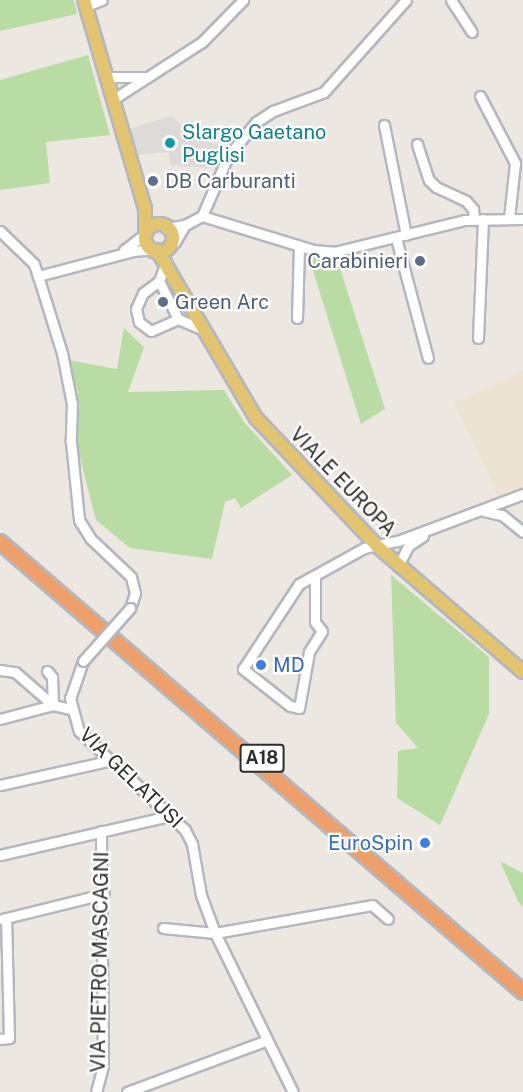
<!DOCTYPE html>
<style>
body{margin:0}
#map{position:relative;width:523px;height:1092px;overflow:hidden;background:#ede7e1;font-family:"Public Sans",sans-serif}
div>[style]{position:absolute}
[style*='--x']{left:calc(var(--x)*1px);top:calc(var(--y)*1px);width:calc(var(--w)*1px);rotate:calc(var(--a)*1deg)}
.education>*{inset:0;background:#ece3d3}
.green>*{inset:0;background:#b9dca4}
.plaza>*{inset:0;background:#dddad7}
.roads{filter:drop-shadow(2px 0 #b4b7bf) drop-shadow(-2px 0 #b4b7bf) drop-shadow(0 2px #b4b7bf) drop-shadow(0 -2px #b4b7bf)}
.minor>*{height:9px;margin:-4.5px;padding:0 4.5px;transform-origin:4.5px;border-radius:4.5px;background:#fff}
.major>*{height:12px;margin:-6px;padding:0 6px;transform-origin:6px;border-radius:6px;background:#e2c471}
.major>.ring{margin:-6px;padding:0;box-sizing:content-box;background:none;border:12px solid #e2c471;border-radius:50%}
.highway>*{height:14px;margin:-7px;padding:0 7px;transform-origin:7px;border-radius:7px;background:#eda06c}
.bridges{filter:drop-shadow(2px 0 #b4b7bf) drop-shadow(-2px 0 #b4b7bf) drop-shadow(0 2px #b4b7bf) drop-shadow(0 -2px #b4b7bf)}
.minor-bridge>*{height:9px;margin:-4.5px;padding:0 4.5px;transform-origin:4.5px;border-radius:4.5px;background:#fff}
.dots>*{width:16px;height:16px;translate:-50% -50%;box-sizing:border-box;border:3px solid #fff;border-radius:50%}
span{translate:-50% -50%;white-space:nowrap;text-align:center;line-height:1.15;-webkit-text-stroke:4.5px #fff;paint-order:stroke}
.shield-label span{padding:2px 4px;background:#fff;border:2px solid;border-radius:4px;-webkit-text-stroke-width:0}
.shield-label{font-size:18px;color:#2d2d2d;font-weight:700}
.culture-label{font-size:20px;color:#0d838f}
.left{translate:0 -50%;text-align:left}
.service-label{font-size:20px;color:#4e5e75}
.right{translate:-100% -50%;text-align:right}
.street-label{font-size:20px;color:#2d2d2d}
.shop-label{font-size:20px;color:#366cbe}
</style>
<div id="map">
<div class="education">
<i style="clip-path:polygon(523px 370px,523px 487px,498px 496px,454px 403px)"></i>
</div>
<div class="green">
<i style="clip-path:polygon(0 0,74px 0,77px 14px,0 31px)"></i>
<i style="clip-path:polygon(88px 55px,110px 135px,46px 142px,50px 183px,0 190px,0 80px)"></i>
<i style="clip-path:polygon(309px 258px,337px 259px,385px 409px,361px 424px)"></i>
<i style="clip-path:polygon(124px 328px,144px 347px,128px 392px,224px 390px,244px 422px,292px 475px,241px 508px,235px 498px,225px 502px,212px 559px,130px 548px,96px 520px,76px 442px,78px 392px,68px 360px,117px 369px)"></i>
<i style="clip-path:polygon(391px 575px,489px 657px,489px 714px,440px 825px,397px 798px,398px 751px,418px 748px,396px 723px)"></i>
<i style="clip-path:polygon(500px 861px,523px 873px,523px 908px,518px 901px)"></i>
</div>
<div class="plaza">
<i style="clip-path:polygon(171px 116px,201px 140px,235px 147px,222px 169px,170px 165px,169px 152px,127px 156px,120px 132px)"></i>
</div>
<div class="roads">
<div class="minor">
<i style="--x:451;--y:0;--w:38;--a:57"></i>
<i style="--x:86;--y:6;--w:17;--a:-21"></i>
<i style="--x:105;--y:77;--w:41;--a:0"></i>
<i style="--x:480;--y:96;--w:76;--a:62.4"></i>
<i style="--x:515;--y:163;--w:55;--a:96.2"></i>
<i style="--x:112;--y:100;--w:107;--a:-32.8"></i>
<i style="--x:202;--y:42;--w:59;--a:-45.7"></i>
<i style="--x:384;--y:125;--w:112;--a:78.7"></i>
<i style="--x:417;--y:144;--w:38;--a:72"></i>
<i style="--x:429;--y:180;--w:10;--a:45"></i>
<i style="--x:436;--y:187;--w:33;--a:25"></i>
<i style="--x:466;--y:201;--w:11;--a:49"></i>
<i style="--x:473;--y:209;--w:10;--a:84"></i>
<i style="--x:202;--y:216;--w:65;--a:-66.6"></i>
<i style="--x:228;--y:156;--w:44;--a:-50.5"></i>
<i style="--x:256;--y:122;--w:20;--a:-33"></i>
<i style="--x:273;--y:111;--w:54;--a:-20.4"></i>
<i style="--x:324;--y:92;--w:123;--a:-48.3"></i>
<i style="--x:166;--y:228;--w:19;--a:-9"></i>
<i style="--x:185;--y:225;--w:19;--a:-28"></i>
<i style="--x:202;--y:216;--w:116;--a:17"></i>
<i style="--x:313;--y:250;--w:21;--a:5"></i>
<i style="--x:334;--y:252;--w:134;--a:-13.8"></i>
<i style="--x:464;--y:220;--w:59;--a:-1"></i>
<i style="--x:0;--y:231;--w:47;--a:44.1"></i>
<i style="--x:34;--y:264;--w:13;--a:72"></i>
<i style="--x:38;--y:276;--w:81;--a:72.7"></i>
<i style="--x:62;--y:353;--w:52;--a:78.9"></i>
<i style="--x:72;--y:404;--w:38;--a:92"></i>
<i style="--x:71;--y:442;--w:78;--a:84.1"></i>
<i style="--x:79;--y:520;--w:22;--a:58"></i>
<i style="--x:91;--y:539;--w:55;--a:43.5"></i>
<i style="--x:131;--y:577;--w:16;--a:76"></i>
<i style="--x:135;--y:593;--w:16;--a:108"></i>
<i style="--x:396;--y:238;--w:124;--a:75.1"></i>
<i style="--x:175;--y:242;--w:20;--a:-60"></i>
<i style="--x:124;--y:250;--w:25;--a:-37"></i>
<i style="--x:166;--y:262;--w:20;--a:110"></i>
<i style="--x:159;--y:281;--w:42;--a:63.4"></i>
<i style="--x:178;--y:319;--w:28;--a:23"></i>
<i style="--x:38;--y:276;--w:98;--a:-14.7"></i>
<i style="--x:133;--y:251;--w:22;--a:-5"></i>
<i style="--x:159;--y:281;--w:20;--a:143"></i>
<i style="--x:143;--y:293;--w:17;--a:114"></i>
<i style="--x:136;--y:309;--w:13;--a:77"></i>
<i style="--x:139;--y:322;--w:15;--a:37"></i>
<i style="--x:151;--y:331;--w:30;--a:-24"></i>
<i style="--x:297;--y:318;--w:72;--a:-88.4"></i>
<i style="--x:478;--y:338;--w:119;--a:-87.6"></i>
<i style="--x:484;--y:511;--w:18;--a:13"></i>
<i style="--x:502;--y:515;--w:27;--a:39"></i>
<i style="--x:398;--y:566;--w:22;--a:-63"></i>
<i style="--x:408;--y:546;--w:18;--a:-34"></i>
<i style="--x:315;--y:576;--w:46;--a:90"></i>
<i style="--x:315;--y:622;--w:11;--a:52"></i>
<i style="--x:322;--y:631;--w:25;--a:122"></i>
<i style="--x:309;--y:652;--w:57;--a:100.1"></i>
<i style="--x:299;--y:708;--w:9;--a:-167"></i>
<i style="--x:290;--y:706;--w:60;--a:-141.8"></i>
<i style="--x:243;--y:669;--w:102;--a:-56.6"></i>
<i style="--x:299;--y:584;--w:74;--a:-29"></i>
<i style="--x:364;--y:548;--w:35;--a:-12"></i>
<i style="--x:398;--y:541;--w:134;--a:-20.6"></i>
<i style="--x:83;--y:661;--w:39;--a:109"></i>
<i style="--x:70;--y:698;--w:34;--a:75"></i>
<i style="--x:79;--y:731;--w:145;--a:43"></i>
<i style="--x:185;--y:830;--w:16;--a:63"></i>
<i style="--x:192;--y:844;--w:52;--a:80"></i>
<i style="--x:201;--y:895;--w:40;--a:69.8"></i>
<i style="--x:215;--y:933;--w:177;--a:63.9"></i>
<i style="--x:0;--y:670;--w:15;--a:8"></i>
<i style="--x:15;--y:672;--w:50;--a:41"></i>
<i style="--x:47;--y:671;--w:8;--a:50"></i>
<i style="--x:52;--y:677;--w:28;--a:88"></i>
<i style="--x:0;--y:719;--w:55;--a:-14.8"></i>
<i style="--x:53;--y:705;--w:18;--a:13"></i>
<i style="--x:0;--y:785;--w:111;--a:-12.5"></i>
<i style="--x:0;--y:855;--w:173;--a:-13"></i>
<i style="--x:2;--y:919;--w:105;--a:-13.8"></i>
<i style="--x:163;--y:928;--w:52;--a:5.5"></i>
<i style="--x:215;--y:933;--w:159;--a:-10.1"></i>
<i style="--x:372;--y:905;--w:21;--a:41"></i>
<i style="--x:0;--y:1039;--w:9;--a:-6"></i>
<i style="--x:9;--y:1038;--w:120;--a:-91.4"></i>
<i style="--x:96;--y:1092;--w:27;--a:-75"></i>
<i style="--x:103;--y:1066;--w:235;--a:-90.5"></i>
<i style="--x:127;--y:1092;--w:147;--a:-20.3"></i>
</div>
<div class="major">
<i style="--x:84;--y:0;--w:217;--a:73.7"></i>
<i style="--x:145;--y:208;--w:24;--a:90"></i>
<i class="ring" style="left:145px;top:224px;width:16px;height:16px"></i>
<i style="--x:157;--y:250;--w:195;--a:59.5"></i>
<i style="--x:256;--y:418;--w:176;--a:46.6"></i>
<i style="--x:377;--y:546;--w:193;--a:40.8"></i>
</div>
<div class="highway">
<i style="--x:0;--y:542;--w:690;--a:40.71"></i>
</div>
</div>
<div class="bridges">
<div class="minor-bridge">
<i style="--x:83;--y:661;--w:71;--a:-48.4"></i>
</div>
</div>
<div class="dots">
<i style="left:170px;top:143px;background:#0f9aa8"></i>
<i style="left:153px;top:181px;background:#5c6f8a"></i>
<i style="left:420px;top:261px;background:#5c6f8a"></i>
<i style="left:163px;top:302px;background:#5c6f8a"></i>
<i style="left:261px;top:665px;background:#3f7fe0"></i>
<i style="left:425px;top:843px;background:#3f7fe0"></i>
</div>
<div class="shield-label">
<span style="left:262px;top:758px">A18</span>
</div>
<div class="culture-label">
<span class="left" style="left:182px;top:144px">Slargo Gaetano<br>Puglisi</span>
</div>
<div class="service-label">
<span class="left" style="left:165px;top:181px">DB Carburanti</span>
<span class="right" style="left:408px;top:261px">Carabinieri</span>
<span class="left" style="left:175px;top:302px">Green Arc</span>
</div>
<div class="street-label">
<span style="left:343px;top:482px;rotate:46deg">VIALE EUROPA</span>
<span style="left:131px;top:778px;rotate:44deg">VIA GELATUSI</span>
<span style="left:100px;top:962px;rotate:-89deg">VIA PIETRO MASCAGNI</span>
</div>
<div class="shop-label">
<span class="left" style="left:273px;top:665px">MD</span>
<span class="right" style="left:413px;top:843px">EuroSpin</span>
</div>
</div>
